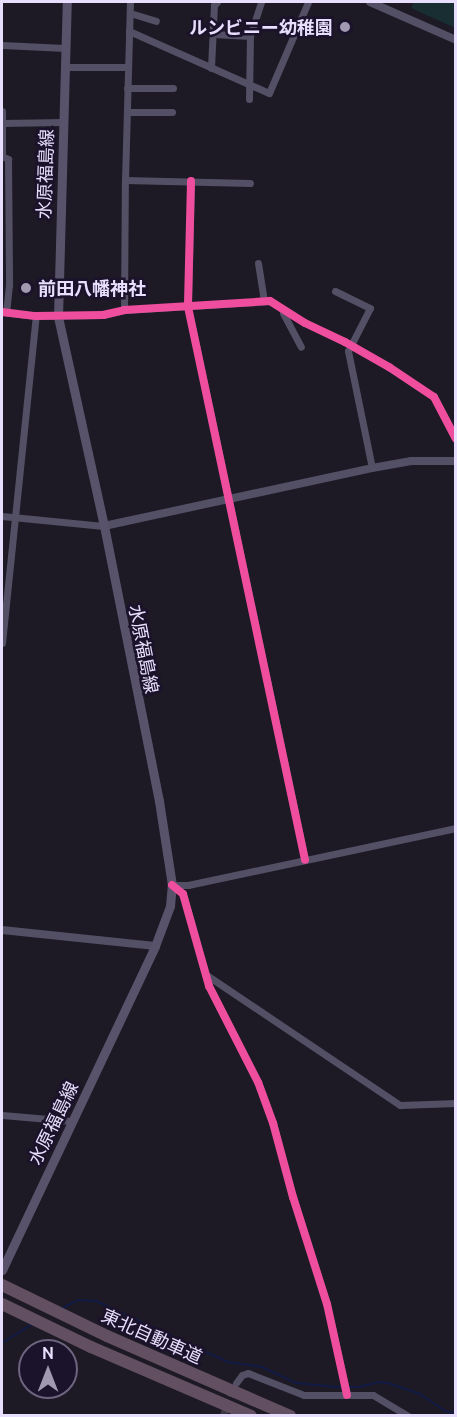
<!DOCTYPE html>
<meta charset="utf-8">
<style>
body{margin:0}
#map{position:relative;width:457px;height:1417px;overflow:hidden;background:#1d1925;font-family:Ubuntu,"Noto Sans JP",sans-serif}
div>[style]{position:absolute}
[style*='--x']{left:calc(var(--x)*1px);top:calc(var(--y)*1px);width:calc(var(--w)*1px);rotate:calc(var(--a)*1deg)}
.green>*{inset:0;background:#182e32}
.stream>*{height:2px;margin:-1px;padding:0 1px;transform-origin:1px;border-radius:1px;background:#111b45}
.minor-tunnel>*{height:7px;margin-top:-3.5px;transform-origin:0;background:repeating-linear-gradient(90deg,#3b3745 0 7px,transparent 0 10.5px)}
.minor>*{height:7px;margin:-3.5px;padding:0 3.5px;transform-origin:3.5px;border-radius:3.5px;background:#534f65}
.tertiary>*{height:8px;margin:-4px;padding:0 4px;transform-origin:4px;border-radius:4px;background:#534f65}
.secondary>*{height:9px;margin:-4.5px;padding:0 4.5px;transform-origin:4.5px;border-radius:4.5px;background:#58536b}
.motorway>*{height:12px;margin:-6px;padding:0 6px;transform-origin:6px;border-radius:6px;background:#624f61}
.cycleway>*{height:8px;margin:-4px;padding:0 4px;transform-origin:4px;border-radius:4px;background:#ef4d9e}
.dots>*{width:16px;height:16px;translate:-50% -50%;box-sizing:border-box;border:3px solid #1b132b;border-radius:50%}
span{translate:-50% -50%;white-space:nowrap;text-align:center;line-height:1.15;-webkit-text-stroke:5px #1b132b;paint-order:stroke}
.poi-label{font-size:18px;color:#e7dffd;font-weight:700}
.right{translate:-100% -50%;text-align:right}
.left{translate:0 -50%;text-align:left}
.street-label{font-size:18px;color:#e7dffd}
.frame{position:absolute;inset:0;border:3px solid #e7dffd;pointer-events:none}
.north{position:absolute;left:18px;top:1339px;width:60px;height:60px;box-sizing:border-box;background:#1b132b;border:2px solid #6d657f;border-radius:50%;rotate:0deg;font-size:16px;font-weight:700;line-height:24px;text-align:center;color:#e7dffd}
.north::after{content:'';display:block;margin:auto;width:21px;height:27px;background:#a09ab1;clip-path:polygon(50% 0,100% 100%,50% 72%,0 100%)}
</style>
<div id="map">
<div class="green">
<i style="clip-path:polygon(414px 2px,455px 2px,455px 28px,411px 8px)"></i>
</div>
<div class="stream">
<i style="--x:61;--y:1309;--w:19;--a:-28"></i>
<i style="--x:78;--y:1300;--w:18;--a:3"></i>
<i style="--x:96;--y:1301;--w:145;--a:24.8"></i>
<i style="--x:228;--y:1362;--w:34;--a:8"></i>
<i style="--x:262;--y:1367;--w:38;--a:25"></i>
<i style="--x:296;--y:1383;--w:42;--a:5.4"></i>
<i style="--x:338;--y:1387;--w:20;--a:0"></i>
<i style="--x:358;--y:1387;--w:22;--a:-13"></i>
<i style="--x:379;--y:1382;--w:9;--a:6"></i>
<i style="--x:388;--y:1383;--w:34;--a:19"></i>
<i style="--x:420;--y:1394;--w:30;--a:34"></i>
<i style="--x:445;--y:1411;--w:11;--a:10"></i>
<i style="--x:2;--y:1343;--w:36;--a:-32"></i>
</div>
<div class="minor-tunnel">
<i style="--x:223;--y:1416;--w:28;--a:-69"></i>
</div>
<div class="minor">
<i style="--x:130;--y:13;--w:27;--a:17"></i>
<i style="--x:129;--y:31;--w:153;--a:23.9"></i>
<i style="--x:269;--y:93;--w:99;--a:-66.8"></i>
<i style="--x:213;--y:34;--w:37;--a:3"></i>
<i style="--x:2;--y:45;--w:63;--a:2.7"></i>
<i style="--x:65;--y:67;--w:62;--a:0"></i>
<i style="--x:211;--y:68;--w:63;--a:-87.3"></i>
<i style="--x:214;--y:5;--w:4;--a:-45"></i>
<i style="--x:127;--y:88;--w:46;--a:0"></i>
<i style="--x:249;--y:99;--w:63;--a:-89.1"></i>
<i style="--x:250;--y:36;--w:36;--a:-72"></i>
<i style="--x:2;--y:111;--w:45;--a:90"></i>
<i style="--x:127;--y:112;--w:45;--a:0"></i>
<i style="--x:2;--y:123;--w:61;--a:-0.9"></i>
<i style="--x:2;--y:156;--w:7;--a:27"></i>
<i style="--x:8;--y:159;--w:126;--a:89.5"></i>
<i style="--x:9;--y:285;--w:27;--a:96"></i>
<i style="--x:125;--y:180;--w:125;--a:1.4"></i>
<i style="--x:191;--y:181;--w:126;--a:91.4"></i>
<i style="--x:188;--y:307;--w:565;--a:78.05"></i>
<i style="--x:258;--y:263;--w:38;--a:81"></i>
<i style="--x:335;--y:291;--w:39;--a:26"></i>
<i style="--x:370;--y:308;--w:48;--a:117.1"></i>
<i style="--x:348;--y:351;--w:119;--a:78.4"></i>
<i style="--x:124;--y:310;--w:130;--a:-89.6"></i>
<i style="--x:125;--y:180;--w:178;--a:-88.4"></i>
<i style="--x:2;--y:312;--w:34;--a:7"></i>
<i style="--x:36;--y:316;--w:67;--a:-0.9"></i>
<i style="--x:103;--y:315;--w:22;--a:-13"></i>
<i style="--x:124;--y:310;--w:146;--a:-3.5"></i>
<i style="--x:270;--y:301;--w:41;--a:32.2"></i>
<i style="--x:305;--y:323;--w:44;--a:25.4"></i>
<i style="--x:345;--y:342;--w:51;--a:29.6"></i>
<i style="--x:389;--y:367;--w:54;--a:33.7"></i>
<i style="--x:434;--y:397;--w:47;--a:62.4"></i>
<i style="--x:283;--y:313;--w:38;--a:62"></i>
<i style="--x:2;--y:516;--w:102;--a:5.6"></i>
<i style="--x:2;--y:643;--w:329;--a:-84.1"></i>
<i style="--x:172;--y:885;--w:14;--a:39"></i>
<i style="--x:183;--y:894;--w:96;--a:74.2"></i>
<i style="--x:209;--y:986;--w:108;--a:63"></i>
<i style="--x:258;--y:1082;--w:44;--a:69.9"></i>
<i style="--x:273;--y:1123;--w:77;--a:74.9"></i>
<i style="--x:293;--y:1197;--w:112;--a:72.4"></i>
<i style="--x:327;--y:1304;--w:93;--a:77.6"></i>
<i style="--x:172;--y:885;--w:16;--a:0"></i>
<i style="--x:188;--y:885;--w:274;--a:-12"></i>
<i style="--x:205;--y:974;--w:235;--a:33.9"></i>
<i style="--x:400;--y:1105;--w:56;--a:-2"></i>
<i style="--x:2;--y:1115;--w:70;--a:4.9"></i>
<i style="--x:236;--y:1383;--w:10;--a:-53"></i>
<i style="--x:242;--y:1375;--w:6;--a:-18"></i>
<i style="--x:248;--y:1373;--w:60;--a:21.4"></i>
<i style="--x:304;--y:1395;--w:69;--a:0"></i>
<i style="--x:373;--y:1395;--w:41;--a:31"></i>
</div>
<div class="tertiary">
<i style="--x:370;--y:2;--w:94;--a:23.8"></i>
<i style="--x:104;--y:526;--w:274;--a:-12.2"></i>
<i style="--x:372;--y:468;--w:40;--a:-10"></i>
<i style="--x:411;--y:461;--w:45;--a:0"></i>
<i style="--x:2;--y:930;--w:154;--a:6"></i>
</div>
<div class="secondary">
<i style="--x:2;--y:1270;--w:358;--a:-64.7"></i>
<i style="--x:155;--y:946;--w:43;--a:-69.4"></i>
<i style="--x:170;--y:906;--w:21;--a:-85"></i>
<i style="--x:172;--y:885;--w:85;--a:-98.8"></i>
<i style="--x:159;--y:801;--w:280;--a:-101.3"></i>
<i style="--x:104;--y:526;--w:214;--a:-102.4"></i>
<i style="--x:58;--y:317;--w:315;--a:-88.4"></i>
</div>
<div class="motorway">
<i style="--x:2;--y:1285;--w:117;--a:25.9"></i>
<i style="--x:107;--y:1336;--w:200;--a:23.6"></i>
<i style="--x:2;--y:1304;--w:99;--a:25.8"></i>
<i style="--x:91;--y:1347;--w:174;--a:23.3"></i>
</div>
<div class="cycleway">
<i style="--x:191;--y:181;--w:126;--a:91.4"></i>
<i style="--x:188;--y:307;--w:565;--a:78.05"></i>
<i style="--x:2;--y:312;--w:34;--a:7"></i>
<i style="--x:36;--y:316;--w:67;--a:-0.9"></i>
<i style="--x:103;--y:315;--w:22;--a:-13"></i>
<i style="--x:124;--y:310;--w:146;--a:-3.5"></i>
<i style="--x:270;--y:301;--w:41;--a:32.2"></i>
<i style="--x:305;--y:323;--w:44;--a:25.4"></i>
<i style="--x:345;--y:342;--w:51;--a:29.6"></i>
<i style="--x:389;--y:367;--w:54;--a:33.7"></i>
<i style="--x:434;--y:397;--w:47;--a:62.4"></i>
<i style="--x:172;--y:885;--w:14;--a:39"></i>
<i style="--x:183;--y:894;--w:96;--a:74.2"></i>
<i style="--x:209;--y:986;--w:108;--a:63"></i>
<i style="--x:258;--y:1082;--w:44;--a:69.9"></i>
<i style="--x:273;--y:1123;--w:77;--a:74.9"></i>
<i style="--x:293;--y:1197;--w:112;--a:72.4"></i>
<i style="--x:327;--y:1304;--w:93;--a:77.6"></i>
</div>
<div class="dots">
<i style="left:345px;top:27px;background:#a09ab1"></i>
<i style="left:26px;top:288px;background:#a09ab1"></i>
</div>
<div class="poi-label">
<span class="right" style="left:333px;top:27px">ルンビニー幼稚園</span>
<span class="left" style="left:38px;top:288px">前田八幡神社</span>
</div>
<div class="street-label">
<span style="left:45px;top:174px;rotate:-88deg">水原福島線</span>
<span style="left:144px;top:649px;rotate:79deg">水原福島線</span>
<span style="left:53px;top:1123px;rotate:-64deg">水原福島線</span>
<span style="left:152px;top:1336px;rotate:24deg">東北自動車道</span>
</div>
<div class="frame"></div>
<div class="north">N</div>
</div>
